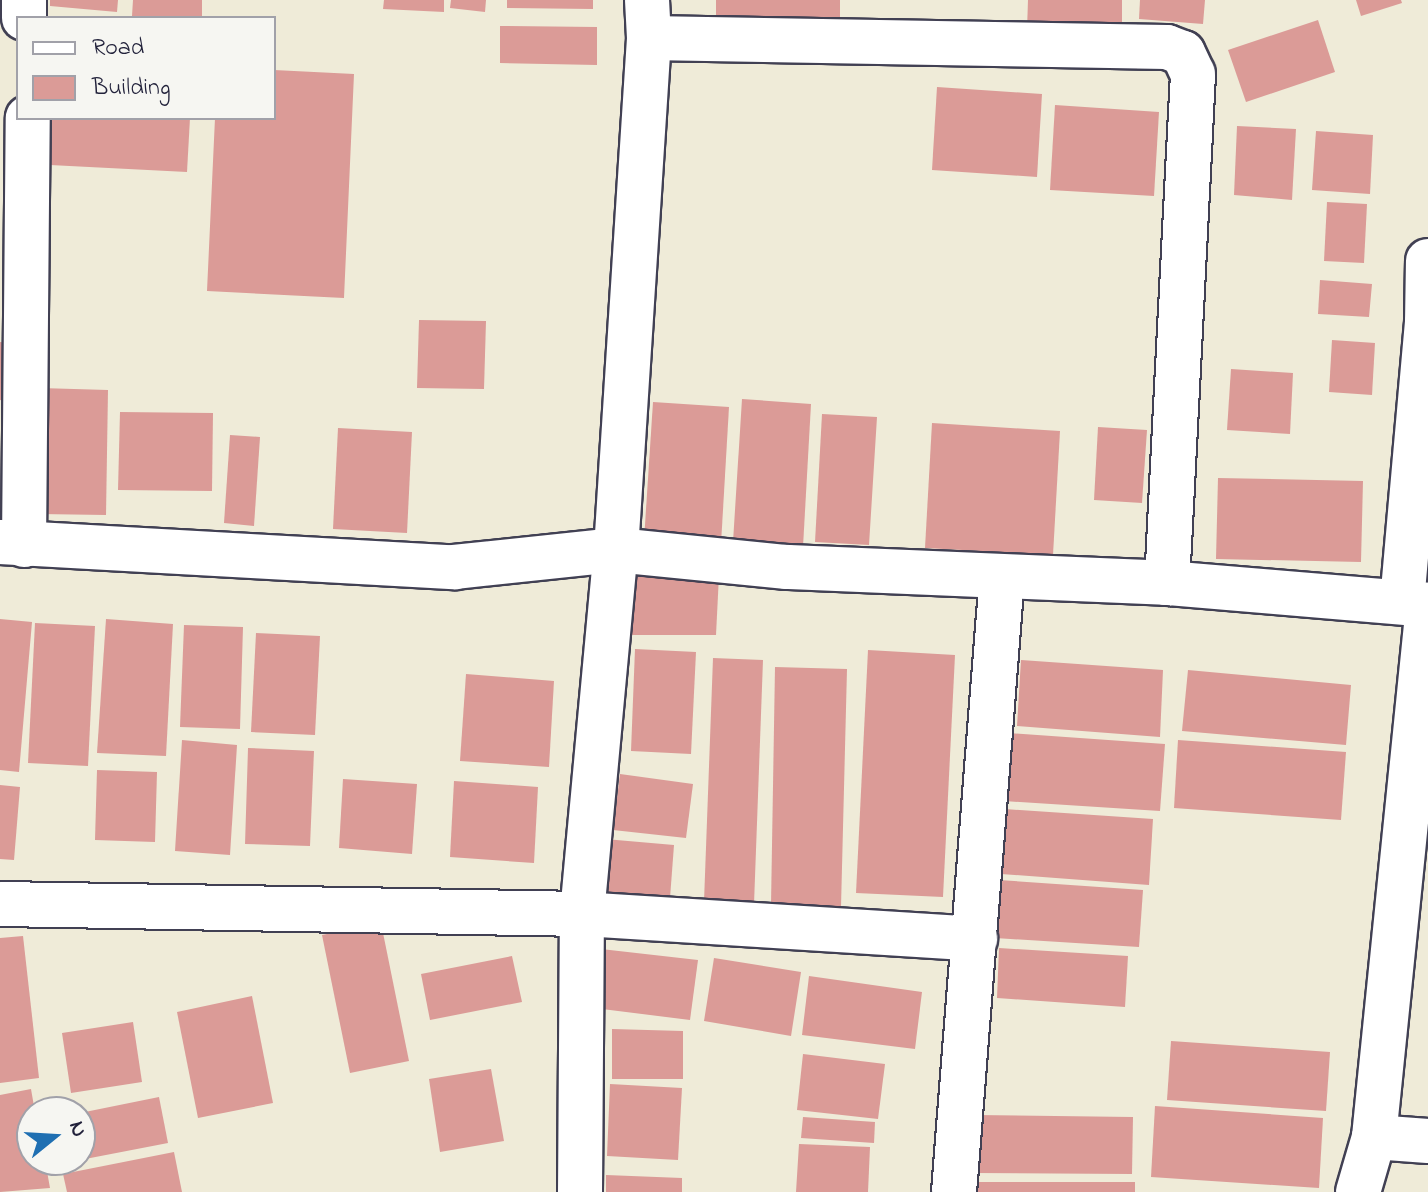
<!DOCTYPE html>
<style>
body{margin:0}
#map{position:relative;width:1428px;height:1192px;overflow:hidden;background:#efebd8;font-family:"Indie Flower",sans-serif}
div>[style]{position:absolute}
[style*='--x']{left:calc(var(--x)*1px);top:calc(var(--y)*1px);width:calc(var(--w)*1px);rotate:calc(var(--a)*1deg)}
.building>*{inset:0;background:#db9b97}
.roads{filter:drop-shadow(2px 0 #414053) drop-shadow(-2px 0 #414053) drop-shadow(0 2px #414053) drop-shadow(0 -2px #414053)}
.minor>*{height:44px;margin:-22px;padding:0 22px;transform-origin:22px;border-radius:22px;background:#fff}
.tertiary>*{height:44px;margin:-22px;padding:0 22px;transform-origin:22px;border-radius:22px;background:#fff}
span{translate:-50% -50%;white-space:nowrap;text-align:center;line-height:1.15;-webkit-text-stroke:7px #f6f6f2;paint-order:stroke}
.legend{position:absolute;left:16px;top:16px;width:260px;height:104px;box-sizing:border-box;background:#f6f6f2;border:2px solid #a1a1a9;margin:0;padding:10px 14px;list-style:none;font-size:24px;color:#22223b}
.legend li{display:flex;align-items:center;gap:16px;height:40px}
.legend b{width:40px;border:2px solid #a1a1a9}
.north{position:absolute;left:16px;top:1096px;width:80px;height:80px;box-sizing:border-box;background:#f6f6f2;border:2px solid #a1a1a9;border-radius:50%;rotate:72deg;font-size:22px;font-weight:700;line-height:32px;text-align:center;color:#22223b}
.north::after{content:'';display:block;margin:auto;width:28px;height:36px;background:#1f6fb2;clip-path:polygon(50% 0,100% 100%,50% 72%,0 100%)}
</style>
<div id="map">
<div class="building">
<i style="clip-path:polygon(50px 0,118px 0,117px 12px,50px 6px)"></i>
<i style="clip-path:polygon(133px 0,202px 0,202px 18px,132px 16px)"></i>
<i style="clip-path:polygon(384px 0,444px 0,444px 12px,383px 9px)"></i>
<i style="clip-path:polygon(451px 0,486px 0,485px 12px,450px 8px)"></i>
<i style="clip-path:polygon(507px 0,593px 0,593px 9px,507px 8px)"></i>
<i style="clip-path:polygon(716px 0,840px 0,840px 21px,716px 23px)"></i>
<i style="clip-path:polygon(1028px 0,1122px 0,1122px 34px,1027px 30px)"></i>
<i style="clip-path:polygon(1140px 0,1205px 0,1203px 24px,1139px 19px)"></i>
<i style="clip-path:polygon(1356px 0,1401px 0,1402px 3px,1361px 16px)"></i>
<i style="clip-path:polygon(1318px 20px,1335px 72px,1246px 102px,1228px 50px)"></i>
<i style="clip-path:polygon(500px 26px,597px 27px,597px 65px,500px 63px)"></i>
<i style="clip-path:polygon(274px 70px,354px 74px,344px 298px,207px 291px,215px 118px,274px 118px)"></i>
<i style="clip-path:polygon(937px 87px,1042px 94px,1037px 177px,932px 170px)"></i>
<i style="clip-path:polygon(1055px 105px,1159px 112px,1154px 196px,1050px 190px)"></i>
<i style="clip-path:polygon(52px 118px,190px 118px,187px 172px,50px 165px)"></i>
<i style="clip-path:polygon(1237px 126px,1296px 129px,1292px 200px,1234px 195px)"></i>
<i style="clip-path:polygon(1316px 131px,1373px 135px,1370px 194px,1312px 190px)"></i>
<i style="clip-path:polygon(1327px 202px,1367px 204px,1364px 263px,1324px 261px)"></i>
<i style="clip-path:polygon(1320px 280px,1372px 284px,1369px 317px,1318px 314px)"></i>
<i style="clip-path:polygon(419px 320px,486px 321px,484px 389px,417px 388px)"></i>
<i style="clip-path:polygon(1332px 340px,1375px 343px,1372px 395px,1329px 392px)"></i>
<i style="clip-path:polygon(0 342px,9px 343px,4px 401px,0 400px)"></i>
<i style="clip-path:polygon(1231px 369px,1293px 373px,1290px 434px,1227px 430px)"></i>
<i style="clip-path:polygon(40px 388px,108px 390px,106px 515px,39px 514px)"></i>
<i style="clip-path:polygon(742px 399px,811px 404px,803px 547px,733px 542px)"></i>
<i style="clip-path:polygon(653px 402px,729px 407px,721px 544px,644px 540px)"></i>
<i style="clip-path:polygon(120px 412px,213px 413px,212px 491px,118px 490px)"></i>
<i style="clip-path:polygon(822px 414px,877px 417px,869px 545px,815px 542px)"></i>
<i style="clip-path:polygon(932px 423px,1060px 431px,1053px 555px,925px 548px)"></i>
<i style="clip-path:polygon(1098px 427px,1147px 430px,1142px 503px,1094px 500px)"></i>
<i style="clip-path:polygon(338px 428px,412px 432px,407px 533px,333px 529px)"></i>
<i style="clip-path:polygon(230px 435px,260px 437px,254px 526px,224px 523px)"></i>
<i style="clip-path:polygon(1218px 478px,1363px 481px,1361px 562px,1216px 559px)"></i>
<i style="clip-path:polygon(632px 567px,719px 575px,716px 635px,627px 635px)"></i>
<i style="clip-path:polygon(0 619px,32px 622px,19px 772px,0 770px)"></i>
<i style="clip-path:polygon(106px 619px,173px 624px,166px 756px,97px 753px)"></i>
<i style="clip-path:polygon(35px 623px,95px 626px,88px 766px,28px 763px)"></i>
<i style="clip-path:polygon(184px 625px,243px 627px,240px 729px,180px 727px)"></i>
<i style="clip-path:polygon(256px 633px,320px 636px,315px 735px,251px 732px)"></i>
<i style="clip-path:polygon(635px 649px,696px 652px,691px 754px,631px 751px)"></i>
<i style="clip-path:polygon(868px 650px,955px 655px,943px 897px,856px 893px)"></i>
<i style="clip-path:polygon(713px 658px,763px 660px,754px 904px,704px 902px)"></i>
<i style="clip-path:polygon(1021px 660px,1163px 670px,1160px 737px,1017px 726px)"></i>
<i style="clip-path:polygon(775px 667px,847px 669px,841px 907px,771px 905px)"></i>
<i style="clip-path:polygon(1188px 670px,1351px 685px,1346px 745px,1182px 731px)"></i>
<i style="clip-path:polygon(466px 674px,554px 681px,549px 767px,460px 761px)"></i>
<i style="clip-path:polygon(1009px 733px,1165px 744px,1160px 811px,1004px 801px)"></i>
<i style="clip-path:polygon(182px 740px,237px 745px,230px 855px,175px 851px)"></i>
<i style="clip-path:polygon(1178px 740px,1346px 752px,1341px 820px,1174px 808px)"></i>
<i style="clip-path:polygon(248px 748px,314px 751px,310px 846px,245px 844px)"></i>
<i style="clip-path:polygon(97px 770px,157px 772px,155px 842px,95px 840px)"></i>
<i style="clip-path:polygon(620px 774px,693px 784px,686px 838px,613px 830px)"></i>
<i style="clip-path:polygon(343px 779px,417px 784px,412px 854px,339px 848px)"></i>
<i style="clip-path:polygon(454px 781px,538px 787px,534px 863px,450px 857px)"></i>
<i style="clip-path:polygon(0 785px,20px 787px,14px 860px,0 859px)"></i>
<i style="clip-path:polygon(1005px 809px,1153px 819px,1149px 885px,1001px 874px)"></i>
<i style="clip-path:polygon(605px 839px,674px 845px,670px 898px,601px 893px)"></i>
<i style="clip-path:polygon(999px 880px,1143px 890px,1139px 947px,995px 938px)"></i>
<i style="clip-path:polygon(381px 923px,409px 1061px,350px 1073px,322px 935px)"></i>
<i style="clip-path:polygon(23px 936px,39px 1078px,0 1083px,0 938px)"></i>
<i style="clip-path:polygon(999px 948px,1128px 956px,1125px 1007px,997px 998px)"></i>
<i style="clip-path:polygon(601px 949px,698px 960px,690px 1020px,594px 1008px)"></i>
<i style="clip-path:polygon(512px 956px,522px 1002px,430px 1020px,421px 974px)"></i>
<i style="clip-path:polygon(714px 958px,801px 972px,791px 1036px,704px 1021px)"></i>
<i style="clip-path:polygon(809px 976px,922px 992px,915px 1049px,802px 1035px)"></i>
<i style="clip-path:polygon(252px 996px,273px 1103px,198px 1118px,177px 1012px)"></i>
<i style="clip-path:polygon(133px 1022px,142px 1082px,71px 1093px,62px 1033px)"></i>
<i style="clip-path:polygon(612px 1029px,683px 1031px,683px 1079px,612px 1079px)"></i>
<i style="clip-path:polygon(1171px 1041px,1330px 1052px,1326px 1111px,1167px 1100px)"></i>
<i style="clip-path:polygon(803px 1054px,885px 1064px,878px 1119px,797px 1110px)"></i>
<i style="clip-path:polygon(491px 1069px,504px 1141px,440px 1152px,429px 1079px)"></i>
<i style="clip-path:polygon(610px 1084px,682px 1088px,678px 1160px,607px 1156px)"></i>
<i style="clip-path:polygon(31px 1089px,35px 1112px,32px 1112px,32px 1160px,45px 1160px,50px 1188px,0 1192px,0 1095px)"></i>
<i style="clip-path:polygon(159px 1097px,168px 1143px,80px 1160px,80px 1113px)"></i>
<i style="clip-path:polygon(1155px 1106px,1323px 1118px,1319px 1188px,1151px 1177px)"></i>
<i style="clip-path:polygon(975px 1115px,1133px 1117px,1132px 1174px,974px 1173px)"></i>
<i style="clip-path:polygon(803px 1117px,875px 1122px,874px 1143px,801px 1138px)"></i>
<i style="clip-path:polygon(799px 1144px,870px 1147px,868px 1192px,796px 1192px)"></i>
<i style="clip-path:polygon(174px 1152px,182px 1192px,67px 1192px,63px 1174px)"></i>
<i style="clip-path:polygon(606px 1175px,682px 1178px,682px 1192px,606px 1192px)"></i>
<i style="clip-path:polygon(973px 1182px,1135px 1182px,1135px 1192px,973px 1192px)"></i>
</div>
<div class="roads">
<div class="minor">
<i style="--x:24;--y:0;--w:18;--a:90"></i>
<i style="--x:649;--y:38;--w:518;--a:1"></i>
<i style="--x:1167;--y:47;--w:17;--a:21"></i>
<i style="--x:1183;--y:53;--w:23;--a:65"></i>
<i style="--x:1193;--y:74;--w:510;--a:92.92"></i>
<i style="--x:24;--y:545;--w:427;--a:-89.5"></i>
<i style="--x:1402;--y:602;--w:280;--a:-84.9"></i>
<i style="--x:1427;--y:323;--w:62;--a:-89.1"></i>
<i style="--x:0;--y:904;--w:582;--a:0.98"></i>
<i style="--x:582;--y:914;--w:394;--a:3.6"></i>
<i style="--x:1374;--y:1137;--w:54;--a:4.2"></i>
<i style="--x:580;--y:1192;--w:278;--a:-89.6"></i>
<i style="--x:582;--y:914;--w:366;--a:-84.7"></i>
<i style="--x:616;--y:550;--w:513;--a:-86.31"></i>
<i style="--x:649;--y:38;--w:38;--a:-93"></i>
<i style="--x:954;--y:1192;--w:617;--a:-85.54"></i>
<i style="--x:1358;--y:1192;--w:57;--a:-73.8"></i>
<i style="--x:1374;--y:1137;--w:535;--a:-84.2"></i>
</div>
<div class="tertiary">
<i style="--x:0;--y:542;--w:455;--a:3.2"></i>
<i style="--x:454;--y:567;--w:163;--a:-6"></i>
<i style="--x:616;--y:550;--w:172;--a:5.7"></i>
<i style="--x:787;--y:567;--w:380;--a:2.4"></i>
<i style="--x:1167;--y:583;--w:262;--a:4.8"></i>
</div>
</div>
<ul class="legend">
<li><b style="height:10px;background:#fff"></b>Road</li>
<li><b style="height:22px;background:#db9b97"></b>Building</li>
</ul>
<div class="north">N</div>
</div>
